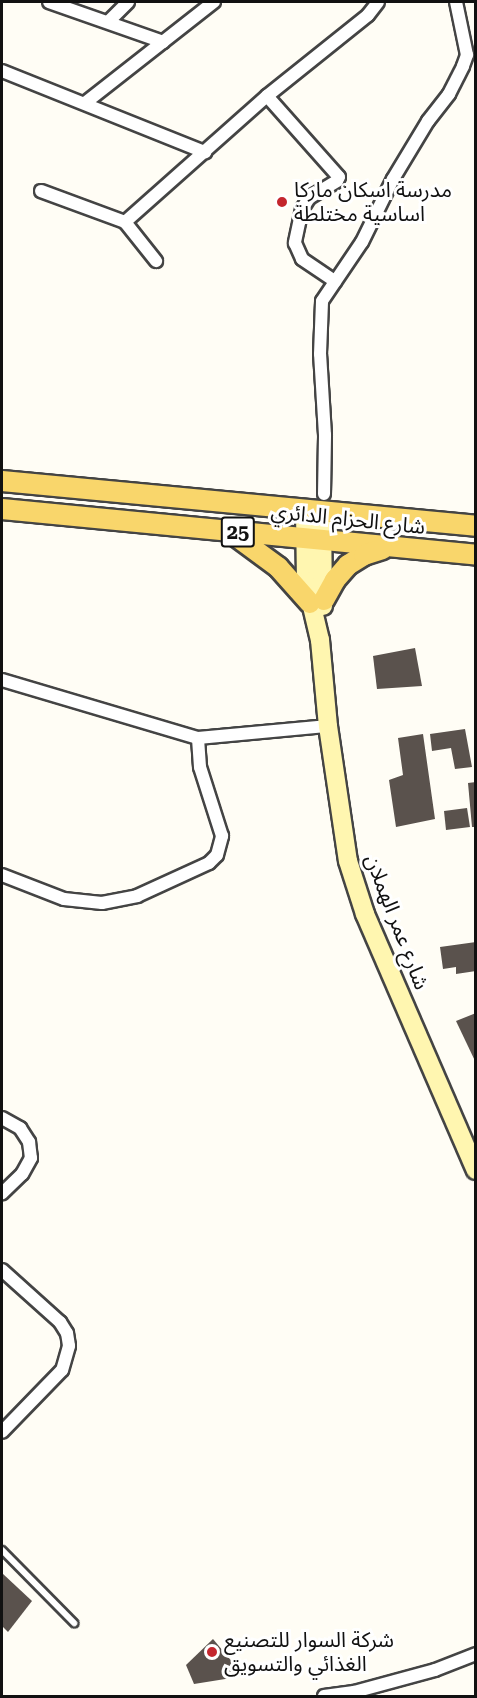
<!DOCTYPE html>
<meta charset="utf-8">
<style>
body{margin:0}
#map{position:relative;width:477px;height:1698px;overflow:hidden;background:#fffdf5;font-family:"Roboto Serif","Noto Sans Arabic",serif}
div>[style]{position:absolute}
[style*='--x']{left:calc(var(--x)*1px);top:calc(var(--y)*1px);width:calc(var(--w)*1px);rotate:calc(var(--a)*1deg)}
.building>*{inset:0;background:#5a524d}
.roads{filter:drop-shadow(2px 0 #444) drop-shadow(-2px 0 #444) drop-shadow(0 2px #444) drop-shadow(0 -2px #444)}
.lane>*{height:6px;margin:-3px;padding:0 3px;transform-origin:3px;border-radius:3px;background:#fff}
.street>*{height:12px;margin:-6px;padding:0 6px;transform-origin:6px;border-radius:6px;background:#fff}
.secondary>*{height:18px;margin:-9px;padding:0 9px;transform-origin:9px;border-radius:9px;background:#fff6b0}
.primary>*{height:20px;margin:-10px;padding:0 10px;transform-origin:10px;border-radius:10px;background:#f9d66b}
.dots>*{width:16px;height:16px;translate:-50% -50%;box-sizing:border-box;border:3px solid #fff;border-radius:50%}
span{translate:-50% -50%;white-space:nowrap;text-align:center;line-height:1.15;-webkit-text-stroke:6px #fff;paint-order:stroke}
.shield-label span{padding:2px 4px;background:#fff;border:2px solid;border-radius:4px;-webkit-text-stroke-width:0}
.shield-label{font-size:20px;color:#111;font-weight:700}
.poi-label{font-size:21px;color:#111}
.left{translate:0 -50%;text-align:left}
.street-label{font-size:21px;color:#111}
.frame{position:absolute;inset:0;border:3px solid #111;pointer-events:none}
</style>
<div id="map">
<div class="building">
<i style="clip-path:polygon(415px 648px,422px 686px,377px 689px,373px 656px)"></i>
<i style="clip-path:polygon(465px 729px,472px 767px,455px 769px,451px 748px,432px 751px,430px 734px)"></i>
<i style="clip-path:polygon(423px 734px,435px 819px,396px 827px,389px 780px,403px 775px,398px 738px)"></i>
<i style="clip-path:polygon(476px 782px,476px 827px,472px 827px,468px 783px)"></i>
<i style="clip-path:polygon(467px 808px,470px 827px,446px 830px,444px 811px)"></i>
<i style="clip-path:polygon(476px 942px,476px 971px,456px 974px,456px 967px,443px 969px,440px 947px)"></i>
<i style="clip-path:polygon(476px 1013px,476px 1063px,456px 1021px)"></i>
<i style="clip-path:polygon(2px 1573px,32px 1601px,8px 1632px,2px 1626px)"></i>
<i style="clip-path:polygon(213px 1639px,244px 1676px,194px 1684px,186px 1665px)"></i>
</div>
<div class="roads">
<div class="lane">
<i style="--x:2;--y:1550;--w:103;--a:45.4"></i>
</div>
<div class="street">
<i style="--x:49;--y:2;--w:121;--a:19.3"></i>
<i style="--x:109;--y:21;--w:27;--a:-45"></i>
<i style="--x:2;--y:71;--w:219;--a:21.8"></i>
<i style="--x:267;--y:96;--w:108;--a:48.4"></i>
<i style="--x:339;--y:177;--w:4;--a:117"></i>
<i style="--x:337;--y:181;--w:33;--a:149"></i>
<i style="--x:309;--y:198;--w:13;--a:122"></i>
<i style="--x:302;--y:209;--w:35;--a:102"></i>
<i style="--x:295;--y:243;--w:17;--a:66"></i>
<i style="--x:302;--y:259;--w:40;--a:34"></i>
<i style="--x:85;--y:103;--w:164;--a:-38.1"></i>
<i style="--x:41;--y:191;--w:90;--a:20.3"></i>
<i style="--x:125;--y:222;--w:50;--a:51.5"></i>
<i style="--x:125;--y:222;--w:190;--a:-41.6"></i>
<i style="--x:267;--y:96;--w:129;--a:-38.7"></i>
<i style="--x:368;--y:15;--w:16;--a:-52"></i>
<i style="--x:324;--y:494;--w:59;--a:-89"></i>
<i style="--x:325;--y:435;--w:81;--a:-93.5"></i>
<i style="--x:320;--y:354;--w:53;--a:-87.8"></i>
<i style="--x:322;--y:301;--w:71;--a:-55.9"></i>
<i style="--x:362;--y:242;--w:70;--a:-63.8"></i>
<i style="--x:393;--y:179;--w:68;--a:-58.9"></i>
<i style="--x:428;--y:121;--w:34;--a:-52"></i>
<i style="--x:449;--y:94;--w:31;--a:-63"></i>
<i style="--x:463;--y:66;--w:12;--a:-70"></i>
<i style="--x:467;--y:55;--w:54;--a:-101.7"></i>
<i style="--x:2;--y:680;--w:204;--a:16.5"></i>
<i style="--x:198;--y:738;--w:131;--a:-5.3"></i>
<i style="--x:2;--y:875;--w:66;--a:21.2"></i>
<i style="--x:64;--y:899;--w:38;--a:6"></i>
<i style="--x:102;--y:903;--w:36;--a:-11"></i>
<i style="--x:137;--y:896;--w:79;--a:-24.6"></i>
<i style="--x:209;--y:863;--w:11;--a:-45"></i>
<i style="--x:217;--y:855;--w:20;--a:-75"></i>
<i style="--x:222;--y:836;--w:72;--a:-107.7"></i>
<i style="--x:200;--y:767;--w:29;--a:-94"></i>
<i style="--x:2;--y:1118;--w:21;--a:29"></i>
<i style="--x:20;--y:1128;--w:17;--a:57"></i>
<i style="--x:29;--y:1142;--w:16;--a:83"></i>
<i style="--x:31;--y:1158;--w:18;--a:119"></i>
<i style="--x:22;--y:1174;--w:28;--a:136"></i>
<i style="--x:2;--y:1270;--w:78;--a:41.9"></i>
<i style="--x:60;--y:1322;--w:13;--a:58"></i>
<i style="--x:67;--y:1333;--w:13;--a:81"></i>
<i style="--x:69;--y:1346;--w:25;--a:106"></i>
<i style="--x:62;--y:1370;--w:86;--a:134.1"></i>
<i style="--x:324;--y:1696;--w:30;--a:-8"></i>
<i style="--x:354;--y:1692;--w:84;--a:-15.2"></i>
<i style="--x:435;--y:1670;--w:44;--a:-21.3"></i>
</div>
<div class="secondary">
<i style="--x:305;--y:510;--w:71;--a:89.2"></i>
<i style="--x:306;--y:581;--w:61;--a:76.7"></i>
<i style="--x:320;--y:640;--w:86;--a:84.7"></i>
<i style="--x:328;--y:726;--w:136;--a:81.6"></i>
<i style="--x:348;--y:861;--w:56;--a:72.2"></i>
<i style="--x:365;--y:914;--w:279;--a:66.6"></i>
<i style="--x:322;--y:511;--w:95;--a:89.4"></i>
</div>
<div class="primary">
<i style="--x:2;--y:481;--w:476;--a:5.4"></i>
<i style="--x:2;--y:509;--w:476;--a:5.5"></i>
<i style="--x:233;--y:534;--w:56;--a:36.3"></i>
<i style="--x:278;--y:567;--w:48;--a:48.4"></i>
<i style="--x:324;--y:600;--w:23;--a:-61"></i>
<i style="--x:335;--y:580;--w:20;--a:-49"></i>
<i style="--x:348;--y:565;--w:19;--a:-32"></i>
<i style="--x:364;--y:555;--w:19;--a:-18"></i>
</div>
</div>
<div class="dots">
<i style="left:282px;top:202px;background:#c4262e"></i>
<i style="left:212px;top:1652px;background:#c4262e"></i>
</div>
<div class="shield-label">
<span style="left:238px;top:532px">25</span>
</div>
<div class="poi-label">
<span class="left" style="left:294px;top:202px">مدرسة اسكان ماركا<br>اساسية مختلطة</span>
<span class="left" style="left:224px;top:1652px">شركة السوار للتصنيع<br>الغذائي والتسويق</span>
</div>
<div class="street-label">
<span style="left:348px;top:519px;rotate:6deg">شارع الحزام الدائري</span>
<span style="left:397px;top:922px;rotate:69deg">شارع عمر الهملان</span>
</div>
<div class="frame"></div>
</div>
